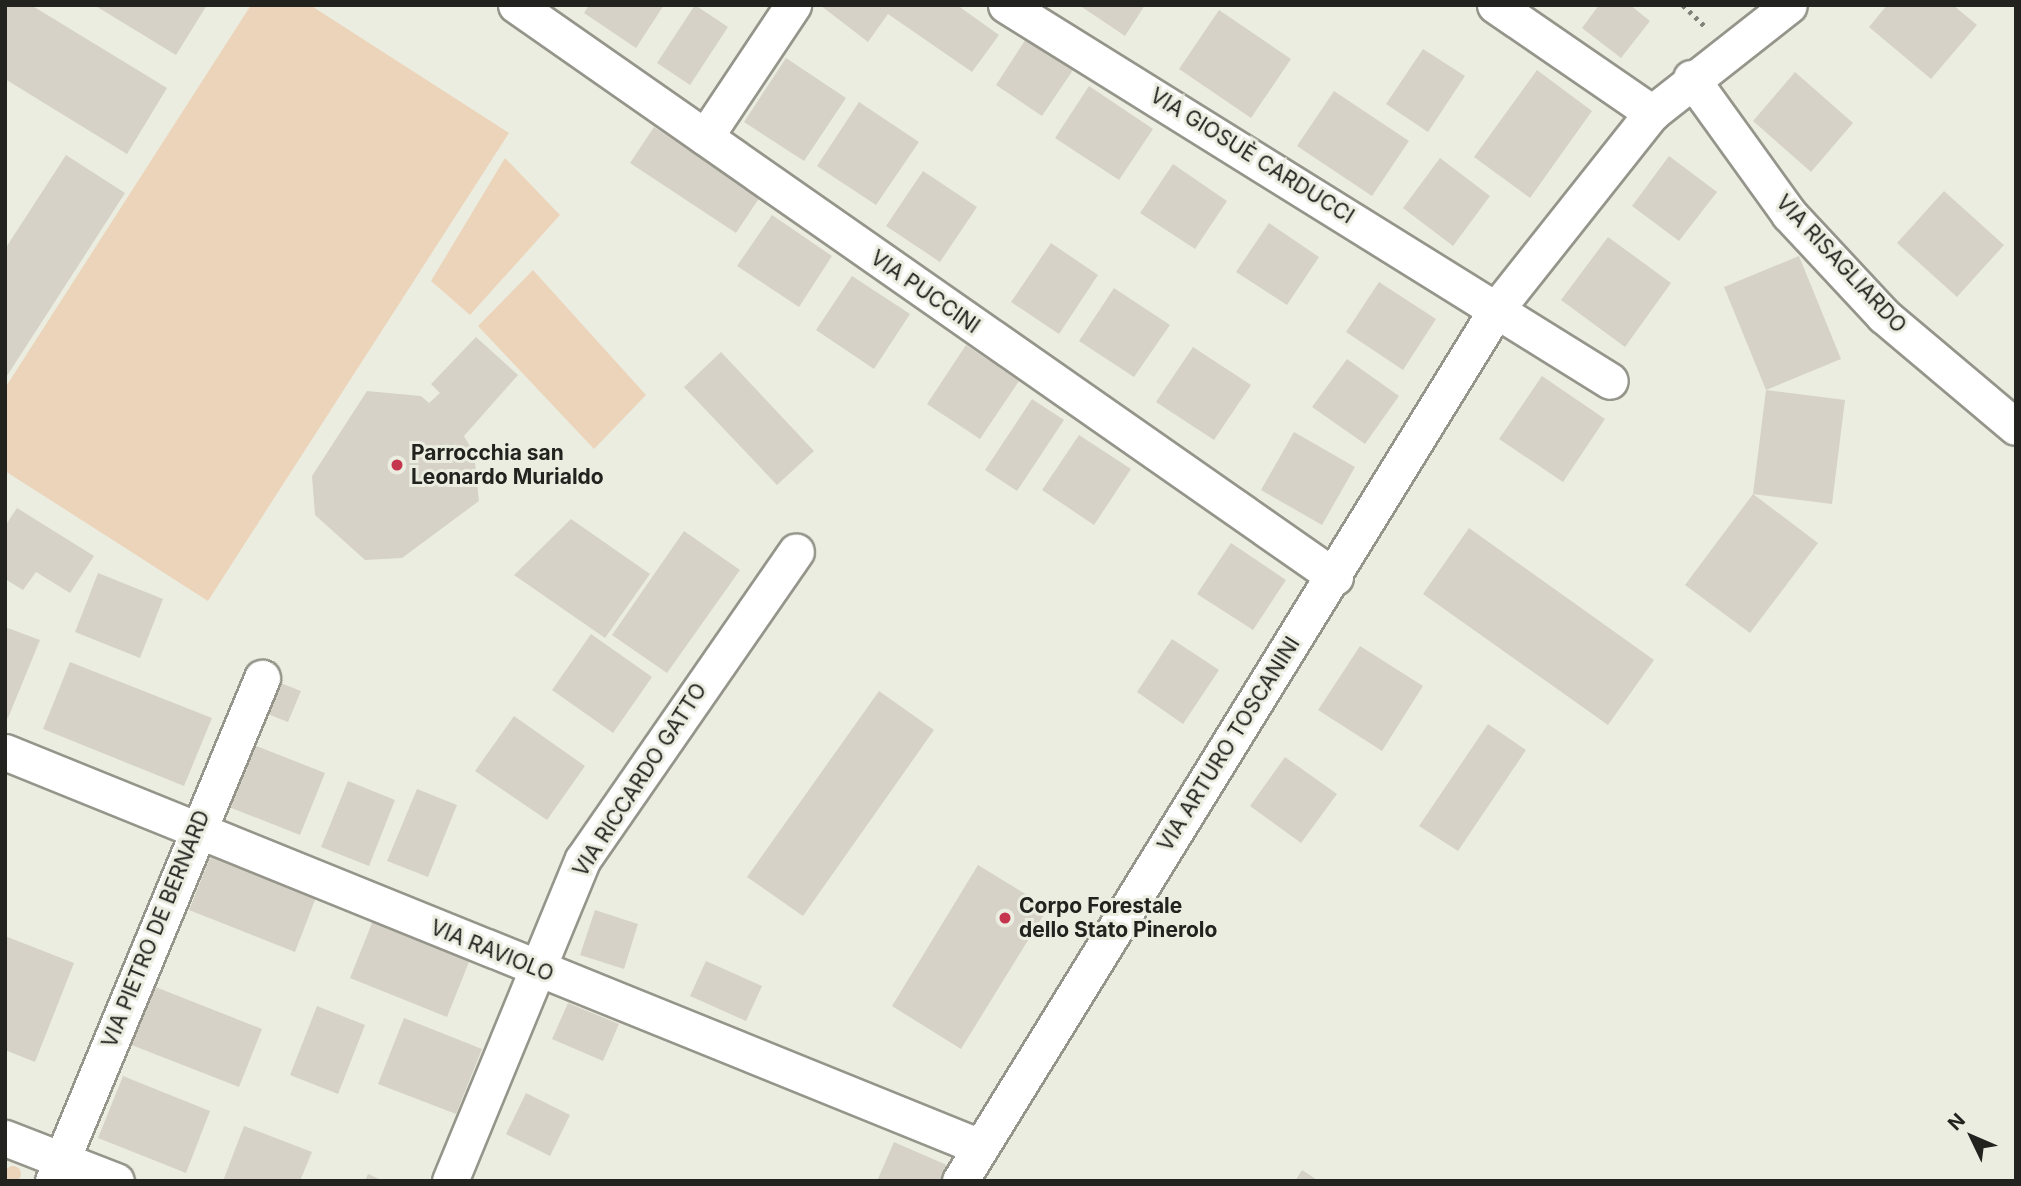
<!DOCTYPE html>
<meta charset="utf-8">
<style>
body{margin:0}
#map{position:relative;width:2021px;height:1186px;overflow:hidden;background:#ecede1;font-family:Inter,sans-serif}
div>[style]{position:absolute}
[style*='--x']{left:calc(var(--x)*1px);top:calc(var(--y)*1px);width:calc(var(--w)*1px);rotate:calc(var(--a)*1deg)}
.green>*{inset:0;background:#ebd4ba}
.round{border-radius:50%}
.building>*{inset:0;background:#d6d2c8}
.path>*{height:4.5px;margin-top:-2.25px;transform-origin:0;background:repeating-linear-gradient(90deg,#81827a 0 3.5px,transparent 0 8.5px)}
.roads{filter:drop-shadow(2px 0 #95958b) drop-shadow(-2px 0 #95958b) drop-shadow(0 2px #95958b) drop-shadow(0 -2px #95958b)}
.street>*{height:35px;margin:-17.5px;padding:0 17.5px;transform-origin:17.5px;border-radius:17.5px;background:#fff}
.dots>*{width:19px;height:19px;translate:-50% -50%;box-sizing:border-box;border:4px solid #ecede1;border-radius:50%}
span{translate:-50% -50%;white-space:nowrap;text-align:center;line-height:1.15;-webkit-text-stroke:6px #ecede1;paint-order:stroke}
.street-label{font-size:21px;color:#22221e}
.poi-label{font-size:21px;color:#22221e;font-weight:700}
.left{translate:0 -50%;text-align:left}
.frame{position:absolute;inset:0;border:7px solid #22221e;pointer-events:none}
.north{position:absolute;left:1937px;top:1102px;width:70px;height:70px;-webkit-text-stroke:5px #ecede1;paint-order:stroke;rotate:314deg;font-size:19px;font-weight:700;line-height:28px;text-align:center;color:#22221e}
.north::after{content:'';display:block;margin:auto;width:24px;height:32px;background:#22221e;clip-path:polygon(50% 0,100% 100%,50% 72%,0 100%)}
</style>
<div id="map">
<div class="green">
<i style="clip-path:polygon(251px 5px,310px 5px,509px 133px,208px 601px,5px 471px,5px 388px)"></i>
<i style="clip-path:polygon(505px 158px,560px 215px,470px 315px,431px 281px)"></i>
<i style="clip-path:polygon(533px 270px,646px 395px,594px 449px,478px 326px)"></i>
<i class="round" style="left:5px;top:1166px;width:16px;height:16px"></i>
</div>
<div class="building">
<i style="clip-path:polygon(5px 5px,31px 5px,167px 88px,127px 154px,5px 79px)"></i>
<i style="clip-path:polygon(94px 5px,207px 5px,176px 55px)"></i>
<i style="clip-path:polygon(589px 5px,664px 5px,636px 48px,584px 13px)"></i>
<i style="clip-path:polygon(695px 5px,728px 27px,690px 85px,657px 63px)"></i>
<i style="clip-path:polygon(820px 5px,957px 5px,999px 35px,972px 72px,888px 14px,868px 42px)"></i>
<i style="clip-path:polygon(1079px 5px,1145px 5px,1125px 36px)"></i>
<i style="clip-path:polygon(1599px 5px,1630px 5px,1650px 21px,1621px 58px,1582px 28px)"></i>
<i style="clip-path:polygon(1887px 5px,1953px 5px,1977px 25px,1931px 79px,1869px 27px)"></i>
<i style="clip-path:polygon(1219px 10px,1291px 59px,1251px 118px,1179px 69px)"></i>
<i style="clip-path:polygon(1026px 39px,1073px 70px,1042px 116px,996px 85px)"></i>
<i style="clip-path:polygon(1423px 49px,1465px 76px,1428px 132px,1386px 104px)"></i>
<i style="clip-path:polygon(786px 58px,846px 98px,804px 161px,744px 122px)"></i>
<i style="clip-path:polygon(1537px 70px,1592px 111px,1530px 198px,1474px 157px)"></i>
<i style="clip-path:polygon(1795px 72px,1853px 123px,1811px 172px,1753px 121px)"></i>
<i style="clip-path:polygon(1089px 86px,1153px 129px,1119px 180px,1055px 138px)"></i>
<i style="clip-path:polygon(1334px 91px,1409px 141px,1372px 196px,1297px 146px)"></i>
<i style="clip-path:polygon(859px 102px,919px 142px,876px 205px,817px 166px)"></i>
<i style="clip-path:polygon(654px 127px,760px 197px,736px 233px,630px 163px)"></i>
<i style="clip-path:polygon(66px 155px,125px 193px,5px 379px,5px 249px)"></i>
<i style="clip-path:polygon(1669px 156px,1717px 192px,1679px 241px,1632px 206px)"></i>
<i style="clip-path:polygon(1440px 158px,1490px 196px,1453px 246px,1403px 208px)"></i>
<i style="clip-path:polygon(1173px 164px,1227px 201px,1195px 249px,1140px 213px)"></i>
<i style="clip-path:polygon(923px 171px,977px 207px,940px 262px,886px 226px)"></i>
<i style="clip-path:polygon(1944px 191px,2004px 245px,1957px 297px,1897px 243px)"></i>
<i style="clip-path:polygon(772px 215px,832px 256px,799px 307px,737px 266px)"></i>
<i style="clip-path:polygon(1269px 223px,1319px 257px,1287px 305px,1236px 272px)"></i>
<i style="clip-path:polygon(1608px 237px,1671px 283px,1625px 347px,1561px 300px)"></i>
<i style="clip-path:polygon(1051px 243px,1098px 275px,1059px 334px,1011px 302px)"></i>
<i style="clip-path:polygon(1799px 256px,1841px 359px,1766px 390px,1724px 287px)"></i>
<i style="clip-path:polygon(852px 276px,910px 314px,874px 369px,816px 330px)"></i>
<i style="clip-path:polygon(1379px 282px,1436px 319px,1403px 370px,1346px 332px)"></i>
<i style="clip-path:polygon(1114px 288px,1170px 325px,1134px 377px,1079px 341px)"></i>
<i style="clip-path:polygon(476px 337px,518px 375px,464px 436px,474px 453px,479px 501px,402px 558px,365px 560px,315px 515px,312px 476px,367px 391px,421px 396px,429px 403px,440px 393px,431px 384px)"></i>
<i style="clip-path:polygon(966px 345px,1019px 381px,980px 439px,927px 404px)"></i>
<i style="clip-path:polygon(1193px 347px,1251px 385px,1214px 440px,1156px 402px)"></i>
<i style="clip-path:polygon(721px 352px,814px 451px,777px 485px,684px 387px)"></i>
<i style="clip-path:polygon(1347px 359px,1399px 396px,1365px 444px,1312px 407px)"></i>
<i style="clip-path:polygon(1542px 376px,1605px 419px,1563px 482px,1499px 439px)"></i>
<i style="clip-path:polygon(1766px 390px,1845px 400px,1832px 504px,1753px 494px)"></i>
<i style="clip-path:polygon(1032px 399px,1064px 420px,1017px 491px,985px 470px)"></i>
<i style="clip-path:polygon(1294px 432px,1355px 467px,1322px 525px,1261px 490px)"></i>
<i style="clip-path:polygon(1079px 435px,1131px 469px,1094px 525px,1042px 490px)"></i>
<i style="clip-path:polygon(1753px 494px,1818px 543px,1750px 633px,1685px 585px)"></i>
<i style="clip-path:polygon(17px 508px,94px 556px,70px 593px,36px 572px,23px 590px,5px 579px,5px 526px)"></i>
<i style="clip-path:polygon(571px 519px,650px 574px,605px 638px,514px 575px)"></i>
<i style="clip-path:polygon(1469px 528px,1654px 660px,1608px 725px,1423px 594px)"></i>
<i style="clip-path:polygon(684px 531px,740px 570px,667px 673px,612px 635px)"></i>
<i style="clip-path:polygon(1231px 543px,1286px 580px,1253px 630px,1197px 594px)"></i>
<i style="clip-path:polygon(98px 573px,163px 599px,140px 658px,75px 632px)"></i>
<i style="clip-path:polygon(5px 627px,40px 640px,8px 718px,5px 717px)"></i>
<i style="clip-path:polygon(591px 634px,652px 677px,613px 733px,552px 690px)"></i>
<i style="clip-path:polygon(1172px 639px,1219px 670px,1183px 724px,1137px 692px)"></i>
<i style="clip-path:polygon(1360px 646px,1423px 686px,1382px 751px,1318px 710px)"></i>
<i style="clip-path:polygon(70px 662px,212px 718px,184px 786px,43px 729px)"></i>
<i style="clip-path:polygon(278px 682px,301px 691px,288px 722px,265px 713px)"></i>
<i style="clip-path:polygon(879px 691px,934px 730px,803px 916px,747px 877px)"></i>
<i style="clip-path:polygon(514px 716px,585px 766px,547px 820px,475px 771px)"></i>
<i style="clip-path:polygon(1488px 724px,1526px 750px,1458px 851px,1419px 826px)"></i>
<i style="clip-path:polygon(254px 745px,325px 773px,300px 835px,229px 807px)"></i>
<i style="clip-path:polygon(1285px 757px,1337px 794px,1301px 843px,1250px 806px)"></i>
<i style="clip-path:polygon(348px 781px,395px 800px,369px 866px,321px 847px)"></i>
<i style="clip-path:polygon(417px 789px,457px 805px,428px 877px,387px 861px)"></i>
<i style="clip-path:polygon(213px 850px,318px 892px,295px 952px,189px 910px)"></i>
<i style="clip-path:polygon(978px 865px,1048px 908px,961px 1049px,892px 1006px)"></i>
<i style="clip-path:polygon(595px 910px,638px 924px,624px 969px,580px 955px)"></i>
<i style="clip-path:polygon(374px 918px,471px 957px,447px 1017px,350px 978px)"></i>
<i style="clip-path:polygon(5px 936px,74px 963px,35px 1062px,5px 1050px)"></i>
<i style="clip-path:polygon(706px 961px,762px 986px,746px 1021px,690px 996px)"></i>
<i style="clip-path:polygon(153px 986px,262px 1029px,239px 1087px,129px 1044px)"></i>
<i style="clip-path:polygon(568px 1003px,619px 1024px,603px 1061px,552px 1039px)"></i>
<i style="clip-path:polygon(317px 1006px,365px 1025px,338px 1094px,290px 1075px)"></i>
<i style="clip-path:polygon(404px 1018px,482px 1049px,456px 1114px,378px 1084px)"></i>
<i style="clip-path:polygon(123px 1076px,210px 1111px,186px 1173px,98px 1138px)"></i>
<i style="clip-path:polygon(526px 1093px,570px 1115px,550px 1156px,506px 1134px)"></i>
<i style="clip-path:polygon(244px 1126px,312px 1152px,300px 1181px,223px 1181px)"></i>
<i style="clip-path:polygon(894px 1142px,949px 1166px,943px 1181px,877px 1181px)"></i>
<i style="clip-path:polygon(1302px 1170px,1319px 1181px,1295px 1181px)"></i>
<i style="clip-path:polygon(368px 1174px,384px 1181px,365px 1181px)"></i>
</div>
<div class="path">
<i style="--x:1683;--y:5;--w:30;--a:44"></i>
</div>
<div class="roads">
<div class="street">
<i style="--x:516;--y:5;--w:999;--a:34.93"></i>
<i style="--x:1006;--y:5;--w:711;--a:31.9"></i>
<i style="--x:1495;--y:5;--w:191;--a:34.5"></i>
<i style="--x:1691;--y:78;--w:168;--a:54.2"></i>
<i style="--x:1789;--y:214;--w:139;--a:47"></i>
<i style="--x:1884;--y:316;--w:172;--a:40.1"></i>
<i style="--x:705;--y:137;--w:159;--a:-56.3"></i>
<i style="--x:5;--y:752;--w:1052;--a:22.05"></i>
<i style="--x:5;--y:1138;--w:119;--a:21.2"></i>
<i style="--x:53;--y:1181;--w:545;--a:-67.44"></i>
<i style="--x:450;--y:1181;--w:348;--a:-67.6"></i>
<i style="--x:583;--y:859;--w:374;--a:-55.3"></i>
<i style="--x:960;--y:1181;--w:1026;--a:-58.39"></i>
<i style="--x:1498;--y:307;--w:248;--a:-51.6"></i>
<i style="--x:1652;--y:113;--w:174;--a:-38.2"></i>
</div>
</div>
<div class="dots">
<i style="left:397px;top:465px;background:#c6354e"></i>
<i style="left:1005px;top:918px;background:#c6354e"></i>
</div>
<div class="street-label">
<span style="left:1252px;top:156px;rotate:32deg">VIA GIOSUÈ CARDUCCI</span>
<span style="left:1841px;top:264px;rotate:47deg">VIA RISAGLIARDO</span>
<span style="left:925px;top:292px;rotate:35deg">VIA PUCCINI</span>
<span style="left:1229px;top:744px;rotate:-58deg">VIA ARTURO TOSCANINI</span>
<span style="left:640px;top:780px;rotate:-57deg">VIA RICCARDO GATTO</span>
<span style="left:156px;top:929px;rotate:-68deg">VIA PIETRO DE BERNARD</span>
<span style="left:492px;top:951px;rotate:22deg">VIA RAVIOLO</span>
</div>
<div class="poi-label">
<span class="left" style="left:411px;top:465px">Parrocchia san<br>Leonardo Murialdo</span>
<span class="left" style="left:1019px;top:918px">Corpo Forestale<br>dello Stato Pinerolo</span>
</div>
<div class="frame"></div>
<div class="north">N</div>
</div>
